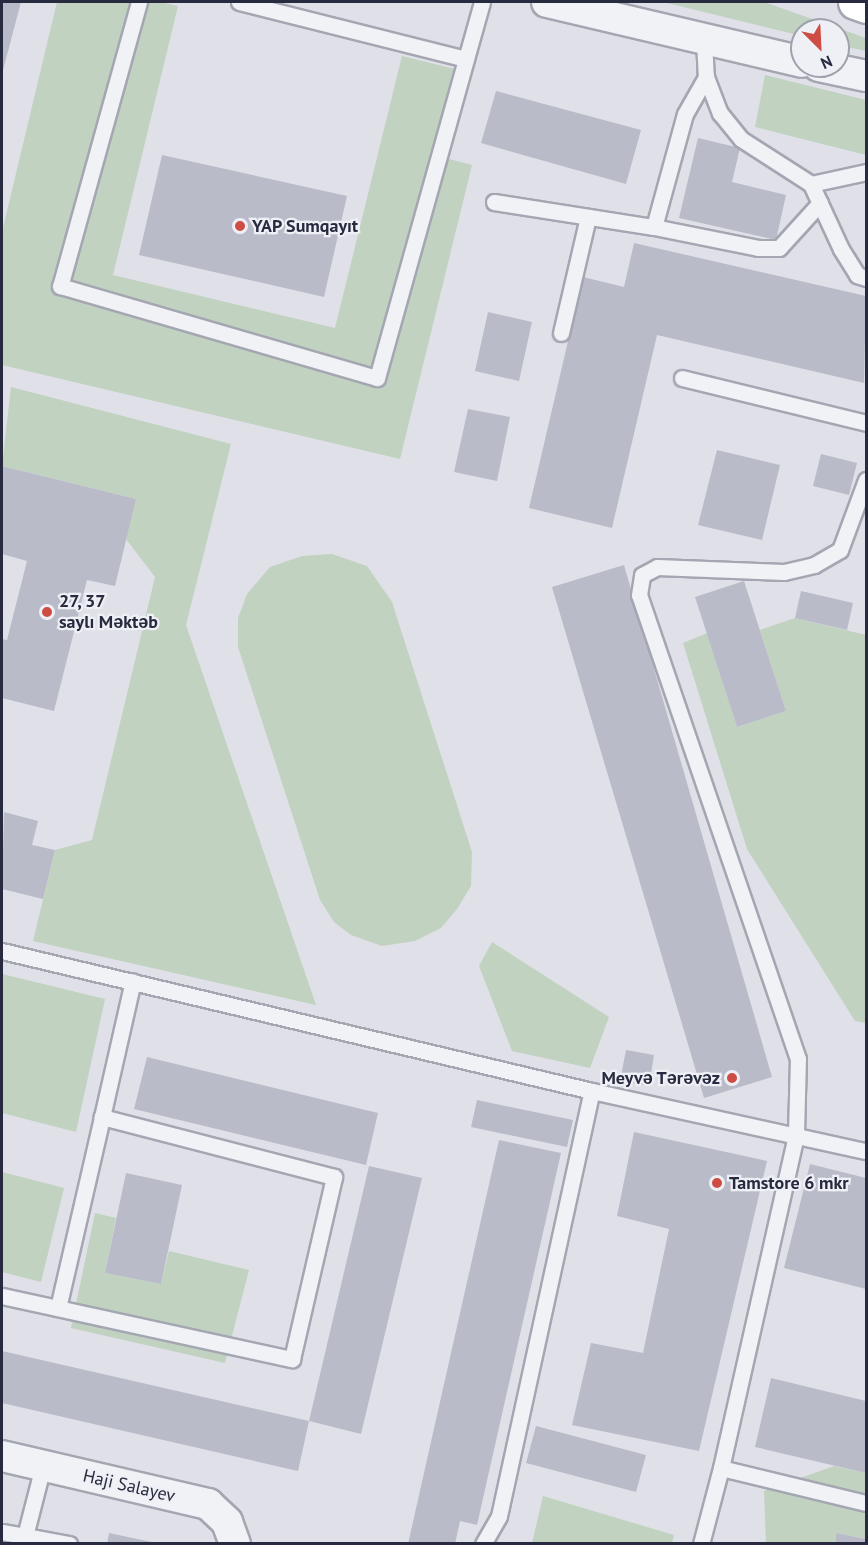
<!DOCTYPE html>
<meta charset="utf-8">
<style>
body{margin:0}
#map{position:relative;width:868px;height:1545px;overflow:hidden;background:#dfe0e8;font-family:"PT Sans",sans-serif}
div>[style]{position:absolute}
[style*='--x']{left:calc(var(--x)*1px);top:calc(var(--y)*1px);width:calc(var(--w)*1px);rotate:calc(var(--a)*1deg)}
.green>*{inset:0;background:#c1d2c0}
.building>*{inset:0;background:#b9bbc8}
.roads{filter:drop-shadow(2px 0 #a4a6b2) drop-shadow(-2px 0 #a4a6b2) drop-shadow(0 2px #a4a6b2) drop-shadow(0 -2px #a4a6b2)}
.lane>*{height:15px;margin:-7.5px;padding:0 7.5px;transform-origin:7.5px;border-radius:7.5px;background:#f1f2f6}
.street>*{height:30px;margin:-15px;padding:0 15px;transform-origin:15px;border-radius:15px;background:#f1f2f6}
.secondary>*{height:33px;margin:-16.5px;padding:0 16.5px;transform-origin:16.5px;border-radius:16.5px;background:#fff}
.dots>*{width:16px;height:16px;translate:-50% -50%;box-sizing:border-box;border:3px solid #eef0f6;border-radius:50%}
span{translate:-50% -50%;white-space:nowrap;text-align:center;line-height:1.15;-webkit-text-stroke:4.5px #eef0f6;paint-order:stroke}
.poi-label{font-size:18px;color:#282b3f;font-weight:700}
.left{translate:0 -50%;text-align:left}
.right{translate:-100% -50%;text-align:right}
.street-label{font-size:18px;color:#282b3f}
.frame{position:absolute;inset:0;border:3px solid #282b3f;pointer-events:none}
.north{position:absolute;left:790px;top:18px;width:60px;height:60px;box-sizing:border-box;background:#eef0f6;border:2px solid #9fa1ad;border-radius:50%;rotate:156deg;font-size:16px;font-weight:700;line-height:24px;text-align:center;color:#282b3f}
.north::after{content:'';display:block;margin:auto;width:21px;height:27px;background:#cd4c44;clip-path:polygon(50% 0,100% 100%,50% 72%,0 100%)}
</style>
<div id="map">
<div class="green">
<i style="clip-path:polygon(57px 2px,160px 2px,178px 6px,113px 275px,335px 328px,402px 56px,455px 69px,434px 155px,472px 165px,400px 459px,2px 365px,2px 232px)"></i>
<i style="clip-path:polygon(663px 2px,764px 2px,866px 38px,866px 51px,838px 45px,838px 30px,802px 30px,802px 36px)"></i>
<i style="clip-path:polygon(765px 75px,866px 100px,866px 155px,755px 127px)"></i>
<i style="clip-path:polygon(11px 387px,231px 444px,186px 625px,316px 1005px,33px 941px,55px 850px,92px 840px,155px 577px,126px 539px,136px 499px,2px 466px)"></i>
<i style="clip-path:polygon(332px 554px,367px 566px,392px 602px,472px 852px,471px 886px,457px 909px,441px 928px,415px 941px,382px 946px,351px 935px,334px 922px,320px 900px,238px 647px,238px 618px,247px 594px,270px 567px,302px 556px)"></i>
<i style="clip-path:polygon(795px 618px,866px 635px,866px 1023px,855px 1021px,747px 849px,683px 643px,707px 633px,737px 727px,786px 711px,760px 630px)"></i>
<i style="clip-path:polygon(492px 942px,609px 1017px,590px 1068px,512px 1051px,479px 966px)"></i>
<i style="clip-path:polygon(2px 974px,105px 999px,76px 1132px,2px 1113px)"></i>
<i style="clip-path:polygon(2px 1172px,64px 1188px,41px 1282px,2px 1272px)"></i>
<i style="clip-path:polygon(95px 1213px,116px 1218px,105px 1273px,161px 1284px,169px 1251px,249px 1270px,225px 1363px,71px 1328px)"></i>
<i style="clip-path:polygon(834px 1466px,866px 1473px,866px 1539px,838px 1533px,835px 1543px,766px 1543px,764px 1491px)"></i>
<i style="clip-path:polygon(543px 1496px,674px 1535px,672px 1543px,532px 1543px)"></i>
</div>
<div class="building">
<i style="clip-path:polygon(2px 2px,21px 2px,2px 74px)"></i>
<i style="clip-path:polygon(496px 91px,641px 130px,626px 184px,481px 143px)"></i>
<i style="clip-path:polygon(698px 138px,740px 148px,732px 182px,786px 195px,776px 240px,679px 218px)"></i>
<i style="clip-path:polygon(162px 155px,347px 196px,324px 297px,139px 255px)"></i>
<i style="clip-path:polygon(634px 243px,866px 296px,864px 383px,657px 335px,612px 528px,529px 508px,583px 277px,624px 287px)"></i>
<i style="clip-path:polygon(488px 312px,532px 322px,519px 381px,475px 371px)"></i>
<i style="clip-path:polygon(468px 409px,510px 417px,497px 481px,454px 472px)"></i>
<i style="clip-path:polygon(717px 450px,780px 465px,762px 540px,698px 525px)"></i>
<i style="clip-path:polygon(821px 454px,857px 463px,849px 495px,813px 486px)"></i>
<i style="clip-path:polygon(2px 466px,136px 499px,115px 586px,87px 580px,54px 711px,2px 698px,2px 639px,7px 640px,27px 561px,2px 554px)"></i>
<i style="clip-path:polygon(624px 565px,772px 1077px,704px 1098px,552px 587px)"></i>
<i style="clip-path:polygon(744px 581px,786px 711px,737px 727px,695px 597px)"></i>
<i style="clip-path:polygon(801px 591px,853px 603px,847px 630px,795px 618px)"></i>
<i style="clip-path:polygon(4px 812px,38px 821px,32px 845px,55px 850px,43px 899px,2px 889px)"></i>
<i style="clip-path:polygon(626px 1050px,654px 1055px,649px 1086px,620px 1081px)"></i>
<i style="clip-path:polygon(147px 1057px,378px 1113px,366px 1165px,134px 1109px)"></i>
<i style="clip-path:polygon(477px 1100px,573px 1120px,567px 1147px,471px 1127px)"></i>
<i style="clip-path:polygon(634px 1132px,767px 1161px,699px 1451px,572px 1425px,591px 1343px,643px 1353px,669px 1229px,617px 1216px)"></i>
<i style="clip-path:polygon(499px 1140px,561px 1153px,477px 1525px,460px 1521px,455px 1544px,408px 1544px)"></i>
<i style="clip-path:polygon(810px 1164px,866px 1178px,866px 1289px,784px 1268px)"></i>
<i style="clip-path:polygon(369px 1166px,422px 1178px,361px 1434px,309px 1421px,298px 1471px,2px 1403px,2px 1351px,309px 1421px)"></i>
<i style="clip-path:polygon(126px 1173px,182px 1185px,161px 1284px,105px 1273px)"></i>
<i style="clip-path:polygon(771px 1378px,866px 1401px,866px 1473px,755px 1447px)"></i>
<i style="clip-path:polygon(536px 1426px,646px 1455px,636px 1492px,526px 1463px)"></i>
<i style="clip-path:polygon(109px 1533px,156px 1543px,156px 1544px,107px 1544px)"></i>
<i style="clip-path:polygon(837px 1533px,866px 1539px,866px 1544px,835px 1544px)"></i>
</div>
<div class="roads">
<div class="lane">
<i style="--x:139;--y:2;--w:295;--a:105.5"></i>
<i style="--x:60;--y:286;--w:330;--a:16.2"></i>
<i style="--x:377;--y:378;--w:331;--a:-74.4"></i>
<i style="--x:239;--y:2;--w:234;--a:14.1"></i>
<i style="--x:466;--y:59;--w:59;--a:-74.3"></i>
<i style="--x:704;--y:41;--w:36;--a:87"></i>
<i style="--x:706;--y:77;--w:39;--a:69"></i>
<i style="--x:720;--y:113;--w:33;--a:51"></i>
<i style="--x:741;--y:139;--w:83;--a:32.7"></i>
<i style="--x:811;--y:184;--w:72;--a:65.2"></i>
<i style="--x:841;--y:249;--w:31;--a:58"></i>
<i style="--x:857;--y:275;--w:9;--a:18"></i>
<i style="--x:811;--y:184;--w:56;--a:-12.3"></i>
<i style="--x:494;--y:202;--w:162;--a:8.9"></i>
<i style="--x:654;--y:227;--w:106;--a:11.4"></i>
<i style="--x:758;--y:248;--w:21;--a:0"></i>
<i style="--x:779;--y:248;--w:61;--a:-47.7"></i>
<i style="--x:654;--y:227;--w:117;--a:-74.7"></i>
<i style="--x:685;--y:114;--w:43;--a:-60.4"></i>
<i style="--x:561;--y:333;--w:119;--a:-76.9"></i>
<i style="--x:682;--y:378;--w:189;--a:13.7"></i>
<i style="--x:2;--y:951;--w:606;--a:13.35"></i>
<i style="--x:592;--y:1091;--w:280;--a:12.4"></i>
<i style="--x:2;--y:1296;--w:297;--a:12.3"></i>
<i style="--x:292;--y:1359;--w:187;--a:-77"></i>
<i style="--x:334;--y:1177;--w:240;--a:-165.5"></i>
<i style="--x:102;--y:1117;--w:139;--a:-77.2"></i>
<i style="--x:58;--y:1308;--w:196;--a:-77"></i>
<i style="--x:43;--y:1466;--w:72;--a:104.4"></i>
<i style="--x:25;--y:1536;--w:45;--a:10.3"></i>
<i style="--x:721;--y:1468;--w:342;--a:-77.3"></i>
<i style="--x:796;--y:1134;--w:75;--a:-88.5"></i>
<i style="--x:798;--y:1059;--w:490;--a:-108.9"></i>
<i style="--x:639;--y:595;--w:20;--a:-81"></i>
<i style="--x:642;--y:575;--w:17;--a:-28"></i>
<i style="--x:657;--y:567;--w:127;--a:2.3"></i>
<i style="--x:784;--y:572;--w:31;--a:-13"></i>
<i style="--x:814;--y:565;--w:30;--a:-30"></i>
<i style="--x:840;--y:550;--w:75;--a:-69.6"></i>
<i style="--x:2;--y:1532;--w:23;--a:10"></i>
<i style="--x:483;--y:1544;--w:32;--a:-60"></i>
<i style="--x:499;--y:1516;--w:435;--a:-77.7"></i>
<i style="--x:701;--y:1544;--w:79;--a:-75.3"></i>
<i style="--x:721;--y:1468;--w:149;--a:13.6"></i>
</div>
<div class="street">
<i style="--x:547;--y:2;--w:262;--a:13.2"></i>
<i style="--x:819;--y:66;--w:48;--a:12"></i>
<i style="--x:2;--y:1456;--w:212;--a:13.1"></i>
<i style="--x:208;--y:1504;--w:26;--a:43"></i>
<i style="--x:227;--y:1522;--w:23;--a:70"></i>
</div>
<div class="secondary">
<i style="--x:855;--y:2;--w:12;--a:20"></i>
</div>
</div>
<div class="dots">
<i style="left:240px;top:226px;background:#cd4c44"></i>
<i style="left:47px;top:612px;background:#cd4c44"></i>
<i style="left:732px;top:1078px;background:#cd4c44"></i>
<i style="left:717px;top:1183px;background:#cd4c44"></i>
</div>
<div class="poi-label">
<span class="left" style="left:252px;top:226px">YAP Sumqayıt</span>
<span class="left" style="left:59px;top:612px">27, 37<br>saylı Məktəb</span>
<span class="right" style="left:720px;top:1078px">Meyvə Tərəvəz</span>
<span class="left" style="left:729px;top:1183px">Tamstore 6 mkr</span>
</div>
<div class="street-label">
<span style="left:129px;top:1486px;rotate:13deg">Haji Salayev</span>
</div>
<div class="frame"></div>
<div class="north">N</div>
</div>
